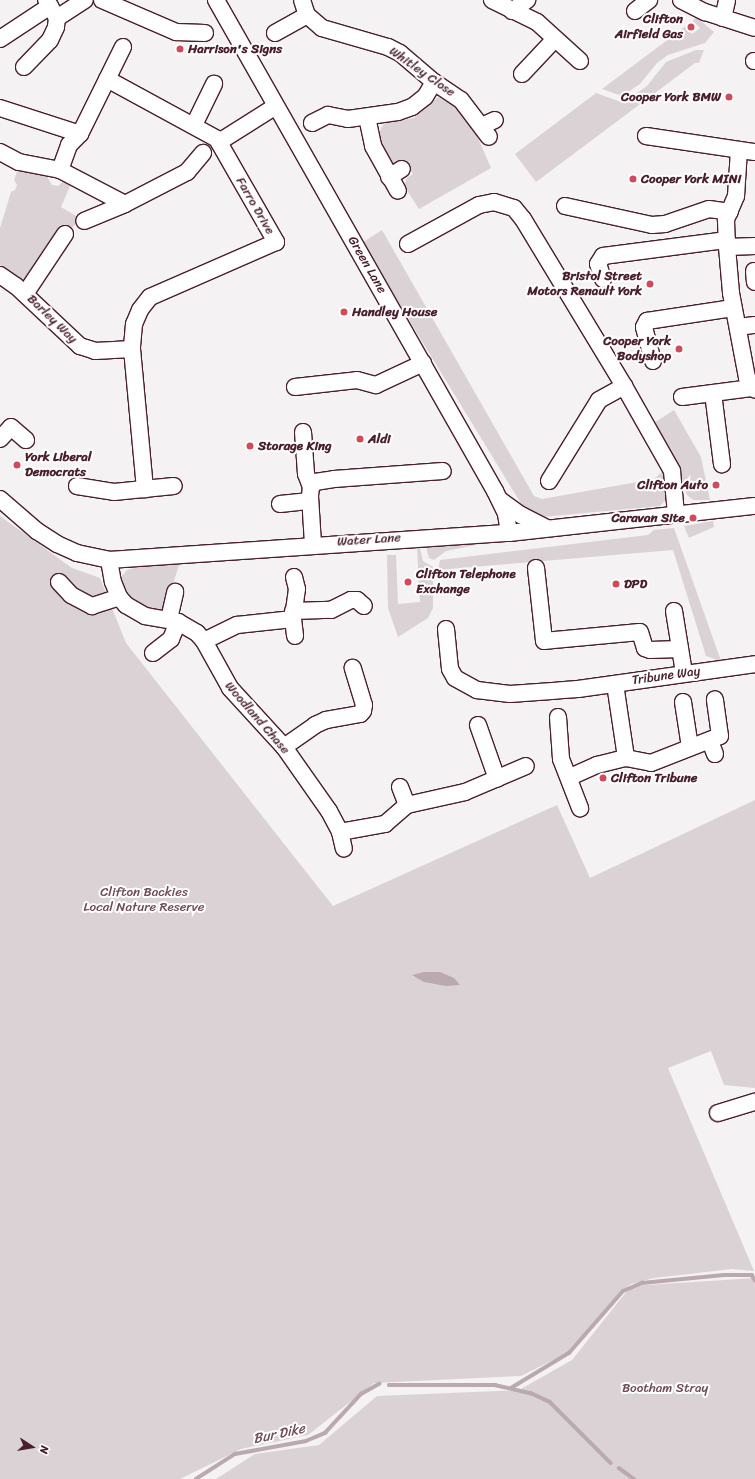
<!DOCTYPE html>
<style>
body{margin:0}
#map{position:relative;width:755px;height:1479px;overflow:hidden;background:#f4f2f2;font-family:Sriracha,sans-serif}
div>[style]{position:absolute}
[style*='--x']{left:calc(var(--x)*1px);top:calc(var(--y)*1px);width:calc(var(--w)*1px);rotate:calc(var(--a)*1deg)}
.green>*{inset:0;background:#dbd2d5}
.water>*{inset:0;background:#baa9ae}
.stream>*{height:3.5px;margin:-1.75px;padding:0 1.75px;transform-origin:1.75px;border-radius:1.75px;background:#baa9ae}
.roads{filter:drop-shadow(1px 0 #4a1f2b) drop-shadow(-1px 0 #4a1f2b) drop-shadow(0 1px #4a1f2b) drop-shadow(0 -1px #4a1f2b)}
.minor>*{height:16px;margin:-8px;padding:0 8px;transform-origin:8px;border-radius:8px;background:#fff}
.dots>*{width:11px;height:11px;translate:-50% -50%;box-sizing:border-box;border:2px solid #fff;border-radius:50%}
span{translate:-50% -50%;white-space:nowrap;text-align:center;line-height:1.15;-webkit-text-stroke:4px #fff;paint-order:stroke}
.poi-label{font-size:13px;color:#4a1f2b;font-weight:700}
.right{translate:-100% -50%;text-align:right}
.left{translate:0 -50%;text-align:left}
.street-label{font-size:13px;color:#4a1f2b}
.park-label{font-size:13px;color:#6e4c56}
.water-label{font-size:14px;color:#714f59;font-style:italic}
.north{position:absolute;left:12px;top:1427px;width:40px;height:40px;-webkit-text-stroke:3px #fff;paint-order:stroke;rotate:102deg;font-size:11px;font-weight:700;line-height:16px;text-align:center;color:#4a1f2b}
.north::after{content:'';display:block;margin:auto;width:14px;height:18px;background:#4a1f2b;clip-path:polygon(50% 0,100% 100%,50% 72%,0 100%)}
</style>
<div id="map">
<div class="green">
<i style="clip-path:polygon(696px 17px,714px 32px,705px 43px,668px 55px,657px 63px,640px 84px,622px 96px,602px 89px,686px 26px,692px 34px,700px 28px,693px 21px)"></i>
<i style="clip-path:polygon(696px 50px,704px 50px,699px 63px,695px 63px,536px 182px,515px 154px,596px 93px,621px 102px,628px 99px,647px 86px,666px 62px)"></i>
<i style="clip-path:polygon(438px 97px,459px 108px,471px 122px,491px 168px,419px 209px,404px 186px,407px 178px,413px 174px,404px 160px,398px 164px,390px 164px,381px 147px,379px 137px,381px 128px,385px 123px,414px 118px)"></i>
<i style="clip-path:polygon(18px 169px,46px 175px,52px 185px,58px 186px,63px 182px,70px 186px,61px 207px,76px 216px,76px 224px,56px 242px,28px 283px,0 265px,0 228px,11px 192px,15px 190px,17px 185px,14px 180px)"></i>
<i style="clip-path:polygon(382px 230px,534px 496px,542px 499px,654px 479px,664px 470px,668px 497px,660px 506px,542px 517px,525px 510px,362px 243px)"></i>
<i style="clip-path:polygon(674px 410px,701px 457px,710px 500px,693px 500px,687px 495px,679px 470px,652px 424px)"></i>
<i style="clip-path:polygon(0 516px,72px 568px,100px 578px,126px 643px,333px 906px,557px 805px,590px 878px,755px 800px,755px 1088px,724px 1085px,711px 1051px,668px 1068px,754px 1271px,732px 1269px,654px 1278px,631px 1284px,620px 1292px,565px 1354px,521px 1376px,374px 1383px,308px 1435px,241px 1449px,180px 1479px,0 1479px)"></i>
<i style="clip-path:polygon(713px 521px,714px 527px,689px 538px,684px 526px)"></i>
<i style="clip-path:polygon(674px 528px,721px 661px,706px 656px,673px 550px,438px 570px,440px 560px,648px 535px,654px 530px)"></i>
<i style="clip-path:polygon(481px 544px,446px 551px,434px 560px,429px 558px,427px 551px,427px 546px)"></i>
<i style="clip-path:polygon(417px 548px,420px 548px,423px 561px,433px 567px,433px 608px,428px 618px,398px 637px,388px 608px,387px 555px,396px 555px,398px 604px,420px 602px)"></i>
<i style="clip-path:polygon(151px 564px,179px 565px,164px 612px,143px 608px,125px 594px,121px 586px,121px 577px,127px 570px)"></i>
<i style="clip-path:polygon(755px 1278px,755px 1479px,216px 1479px,255px 1454px,319px 1445px,377px 1396px,519px 1390px,572px 1360px,631px 1286px)"></i>
</div>
<div class="water">
<i style="clip-path:polygon(424px 972px,440px 972px,454px 978px,460px 985px,446px 986px,424px 982px,412px 975px)"></i>
</div>
<div class="stream">
<i style="--x:389;--y:1385;--w:106;--a:0"></i>
<i style="--x:495;--y:1385;--w:37;--a:13"></i>
<i style="--x:531;--y:1393;--w:21;--a:25"></i>
<i style="--x:550;--y:1402;--w:86;--a:45"></i>
<i style="--x:511;--y:1388;--w:68;--a:-31.1"></i>
<i style="--x:569;--y:1353;--w:82;--a:-48.9"></i>
<i style="--x:623;--y:1291;--w:21;--a:-23"></i>
<i style="--x:642;--y:1283;--w:82;--a:-5.6"></i>
<i style="--x:724;--y:1275;--w:28;--a:0"></i>
<i style="--x:752;--y:1275;--w:6;--a:59"></i>
<i style="--x:619;--y:1468;--w:19;--a:36"></i>
<i style="--x:196;--y:1479;--w:46;--a:-32.7"></i>
<i style="--x:235;--y:1454;--w:72;--a:-10.4"></i>
<i style="--x:306;--y:1441;--w:21;--a:-23"></i>
<i style="--x:325;--y:1433;--w:53;--a:-47.3"></i>
<i style="--x:361;--y:1394;--w:21;--a:-29"></i>
</div>
<div class="roads">
<div class="minor">
<i style="--x:102;--y:0;--w:81;--a:23.4"></i>
<i style="--x:176;--y:32;--w:29;--a:2"></i>
<i style="--x:216;--y:0;--w:565;--a:60.39"></i>
<i style="--x:495;--y:491;--w:25;--a:64"></i>
<i style="--x:506;--y:514;--w:19;--a:81"></i>
<i style="--x:302;--y:0;--w:16;--a:72"></i>
<i style="--x:307;--y:15;--w:20;--a:41"></i>
<i style="--x:322;--y:28;--w:69;--a:16.1"></i>
<i style="--x:388;--y:47;--w:13;--a:27"></i>
<i style="--x:400;--y:53;--w:45;--a:40.5"></i>
<i style="--x:434;--y:82;--w:32;--a:34"></i>
<i style="--x:461;--y:100;--w:46;--a:52.9"></i>
<i style="--x:492;--y:0;--w:50;--a:26.1"></i>
<i style="--x:537;--y:22;--w:58;--a:42.2"></i>
<i style="--x:681;--y:0;--w:27;--a:27"></i>
<i style="--x:705;--y:12;--w:52;--a:17.7"></i>
<i style="--x:512;--y:11;--w:19;--a:-36"></i>
<i style="--x:635;--y:11;--w:18;--a:-38"></i>
<i style="--x:57;--y:18;--w:33;--a:-33"></i>
<i style="--x:723;--y:18;--w:18;--a:-77"></i>
<i style="--x:275;--y:33;--w:37;--a:-29"></i>
<i style="--x:0;--y:39;--w:60;--a:-33.4"></i>
<i style="--x:754;--y:61;--w:1;--a:0"></i>
<i style="--x:24;--y:67;--w:37;--a:-46"></i>
<i style="--x:50;--y:40;--w:14;--a:-65"></i>
<i style="--x:56;--y:27;--w:9;--a:-84"></i>
<i style="--x:57;--y:18;--w:21;--a:-121"></i>
<i style="--x:522;--y:74;--w:48;--a:-46.7"></i>
<i style="--x:107;--y:79;--w:125;--a:28.6"></i>
<i style="--x:217;--y:139;--w:119;--a:60.2"></i>
<i style="--x:276;--y:242;--w:137;--a:156.4"></i>
<i style="--x:150;--y:297;--w:16;--a:128"></i>
<i style="--x:140;--y:310;--w:15;--a:113"></i>
<i style="--x:134;--y:324;--w:25;--a:95"></i>
<i style="--x:132;--y:349;--w:141;--a:84.7"></i>
<i style="--x:0;--y:108;--w:84;--a:18"></i>
<i style="--x:367;--y:117;--w:30;--a:78"></i>
<i style="--x:373;--y:146;--w:51;--a:60.9"></i>
<i style="--x:312;--y:123;--w:18;--a:-27"></i>
<i style="--x:328;--y:115;--w:20;--a:11"></i>
<i style="--x:348;--y:119;--w:50;--a:-8"></i>
<i style="--x:398;--y:112;--w:15;--a:-20"></i>
<i style="--x:412;--y:107;--w:16;--a:-38"></i>
<i style="--x:425;--y:97;--w:17;--a:-59"></i>
<i style="--x:194;--y:125;--w:46;--a:-64"></i>
<i style="--x:482;--y:126;--w:14;--a:-25"></i>
<i style="--x:646;--y:136;--w:110;--a:8.4"></i>
<i style="--x:219;--y:142;--w:67;--a:-32.3"></i>
<i style="--x:739;--y:150;--w:46;--a:93.7"></i>
<i style="--x:736;--y:196;--w:26;--a:113"></i>
<i style="--x:726;--y:220;--w:27;--a:88"></i>
<i style="--x:727;--y:247;--w:46;--a:85"></i>
<i style="--x:731;--y:293;--w:86;--a:79.3"></i>
<i style="--x:747;--y:378;--w:14;--a:56"></i>
<i style="--x:0;--y:152;--w:21;--a:28"></i>
<i style="--x:19;--y:162;--w:42;--a:11"></i>
<i style="--x:60;--y:170;--w:73;--a:27.6"></i>
<i style="--x:125;--y:204;--w:44;--a:157.5"></i>
<i style="--x:60;--y:170;--w:27;--a:-70"></i>
<i style="--x:69;--y:145;--w:16;--a:-45"></i>
<i style="--x:80;--y:134;--w:97;--a:-63.7"></i>
<i style="--x:389;--y:177;--w:15;--a:-32"></i>
<i style="--x:125;--y:204;--w:70;--a:-27.3"></i>
<i style="--x:187;--y:172;--w:25;--a:-50"></i>
<i style="--x:565;--y:206;--w:89;--a:12.3"></i>
<i style="--x:652;--y:225;--w:13;--a:-4"></i>
<i style="--x:665;--y:224;--w:46;--a:-18.8"></i>
<i style="--x:709;--y:209;--w:21;--a:8"></i>
<i style="--x:408;--y:244;--w:81;--a:-28.8"></i>
<i style="--x:479;--y:205;--w:15;--a:-11"></i>
<i style="--x:494;--y:202;--w:21;--a:17"></i>
<i style="--x:514;--y:208;--w:14;--a:51"></i>
<i style="--x:523;--y:219;--w:195;--a:58.8"></i>
<i style="--x:624;--y:386;--w:98;--a:60.5"></i>
<i style="--x:672;--y:471;--w:43;--a:84.7"></i>
<i style="--x:727;--y:247;--w:28;--a:-2"></i>
<i style="--x:754;--y:271;--w:11;--a:85"></i>
<i style="--x:0;--y:275;--w:19;--a:35"></i>
<i style="--x:16;--y:286;--w:88;--a:43.2"></i>
<i style="--x:80;--y:346;--w:16;--a:18"></i>
<i style="--x:95;--y:351;--w:37;--a:-3"></i>
<i style="--x:603;--y:279;--w:16;--a:-108"></i>
<i style="--x:598;--y:264;--w:9;--a:-58"></i>
<i style="--x:603;--y:256;--w:125;--a:-7.4"></i>
<i style="--x:25;--y:294;--w:72;--a:-56.3"></i>
<i style="--x:738;--y:327;--w:17;--a:-7"></i>
<i style="--x:653;--y:361;--w:35;--a:-105"></i>
<i style="--x:644;--y:327;--w:7;--a:-63"></i>
<i style="--x:647;--y:321;--w:87;--a:-8.6"></i>
<i style="--x:295;--y:387;--w:62;--a:-6.4"></i>
<i style="--x:357;--y:380;--w:20;--a:15"></i>
<i style="--x:376;--y:385;--w:52;--a:-25.1"></i>
<i style="--x:713;--y:393;--w:72;--a:82.8"></i>
<i style="--x:682;--y:397;--w:70;--a:-7.4"></i>
<i style="--x:303;--y:432;--w:42;--a:85.9"></i>
<i style="--x:306;--y:474;--w:14;--a:69"></i>
<i style="--x:0;--y:439;--w:16;--a:-47"></i>
<i style="--x:11;--y:427;--w:20;--a:41"></i>
<i style="--x:549;--y:481;--w:95;--a:-58.3"></i>
<i style="--x:599;--y:400;--w:29;--a:-29"></i>
<i style="--x:77;--y:486;--w:37;--a:9"></i>
<i style="--x:114;--y:492;--w:60;--a:-5.7"></i>
<i style="--x:0;--y:499;--w:49;--a:40.9"></i>
<i style="--x:37;--y:531;--w:24;--a:33"></i>
<i style="--x:57;--y:544;--w:22;--a:24"></i>
<i style="--x:77;--y:553;--w:33;--a:12"></i>
<i style="--x:109;--y:560;--w:401;--a:-3.9"></i>
<i style="--x:509;--y:533;--w:247;--a:-6.3"></i>
<i style="--x:500;--y:500;--w:26;--a:36"></i>
<i style="--x:521;--y:515;--w:29;--a:27"></i>
<i style="--x:280;--y:504;--w:30;--a:-6"></i>
<i style="--x:313;--y:544;--w:48;--a:-93.6"></i>
<i style="--x:310;--y:496;--w:9;--a:-84"></i>
<i style="--x:311;--y:487;--w:6;--a:-51"></i>
<i style="--x:315;--y:482;--w:19;--a:-9"></i>
<i style="--x:334;--y:479;--w:109;--a:-4.2"></i>
<i style="--x:109;--y:560;--w:22;--a:80"></i>
<i style="--x:113;--y:582;--w:16;--a:68"></i>
<i style="--x:119;--y:597;--w:11;--a:49"></i>
<i style="--x:126;--y:605;--w:22;--a:30"></i>
<i style="--x:145;--y:616;--w:34;--a:10"></i>
<i style="--x:178;--y:622;--w:22;--a:30"></i>
<i style="--x:197;--y:633;--w:11;--a:49"></i>
<i style="--x:204;--y:641;--w:54;--a:61"></i>
<i style="--x:230;--y:688;--w:80;--a:47.5"></i>
<i style="--x:284;--y:747;--w:78;--a:54.9"></i>
<i style="--x:329;--y:811;--w:24;--a:62"></i>
<i style="--x:340;--y:832;--w:17;--a:77"></i>
<i style="--x:536;--y:568;--w:73;--a:83.7"></i>
<i style="--x:544;--y:641;--w:96;--a:-5.4"></i>
<i style="--x:640;--y:632;--w:17;--a:73"></i>
<i style="--x:645;--y:648;--w:5;--a:22"></i>
<i style="--x:650;--y:650;--w:30;--a:-2"></i>
<i style="--x:294;--y:577;--w:12;--a:76"></i>
<i style="--x:297;--y:589;--w:30;--a:98"></i>
<i style="--x:293;--y:619;--w:17;--a:83"></i>
<i style="--x:59;--y:582;--w:18;--a:47"></i>
<i style="--x:71;--y:595;--w:24;--a:28"></i>
<i style="--x:92;--y:606;--w:28;--a:-18"></i>
<i style="--x:293;--y:611;--w:38;--a:-2"></i>
<i style="--x:331;--y:610;--w:22;--a:-27"></i>
<i style="--x:351;--y:600;--w:6;--a:0"></i>
<i style="--x:357;--y:600;--w:9;--a:41"></i>
<i style="--x:674;--y:611;--w:63;--a:80.8"></i>
<i style="--x:169;--y:619;--w:28;--a:-77"></i>
<i style="--x:446;--y:629;--w:40;--a:84.3"></i>
<i style="--x:450;--y:669;--w:10;--a:61"></i>
<i style="--x:455;--y:678;--w:25;--a:29"></i>
<i style="--x:477;--y:690;--w:33;--a:7"></i>
<i style="--x:510;--y:694;--w:68;--a:-4.2"></i>
<i style="--x:578;--y:689;--w:179;--a:-8"></i>
<i style="--x:204;--y:641;--w:37;--a:-26"></i>
<i style="--x:237;--y:625;--w:56;--a:-6.1"></i>
<i style="--x:153;--y:653;--w:23;--a:-38"></i>
<i style="--x:171;--y:639;--w:18;--a:-68"></i>
<i style="--x:615;--y:684;--w:75;--a:81.5"></i>
<i style="--x:683;--y:702;--w:46;--a:81.2"></i>
<i style="--x:558;--y:717;--w:42;--a:85.9"></i>
<i style="--x:561;--y:759;--w:53;--a:68.8"></i>
<i style="--x:478;--y:725;--w:57;--a:70.6"></i>
<i style="--x:710;--y:741;--w:14;--a:69"></i>
<i style="--x:284;--y:747;--w:38;--a:-35"></i>
<i style="--x:315;--y:725;--w:12;--a:-24"></i>
<i style="--x:326;--y:720;--w:35;--a:-10"></i>
<i style="--x:360;--y:714;--w:4;--a:-45"></i>
<i style="--x:363;--y:711;--w:6;--a:-81"></i>
<i style="--x:364;--y:705;--w:39;--a:-107"></i>
<i style="--x:570;--y:777;--w:30;--a:-24"></i>
<i style="--x:597;--y:765;--w:30;--a:-14"></i>
<i style="--x:626;--y:758;--w:25;--a:11"></i>
<i style="--x:651;--y:763;--w:74;--a:-21.4"></i>
<i style="--x:720;--y:736;--w:37;--a:-98"></i>
<i style="--x:400;--y:787;--w:19;--a:69"></i>
<i style="--x:340;--y:832;--w:46;--a:-10.1"></i>
<i style="--x:385;--y:824;--w:29;--a:-41"></i>
<i style="--x:407;--y:805;--w:59;--a:-12.6"></i>
<i style="--x:465;--y:792;--w:66;--a:-23.1"></i>
<i style="--x:718;--y:1113;--w:39;--a:-17"></i>
</div>
</div>
<div class="dots">
<i style="left:691px;top:27px;background:#d1495b"></i>
<i style="left:180px;top:49px;background:#d1495b"></i>
<i style="left:729px;top:97px;background:#d1495b"></i>
<i style="left:633px;top:179px;background:#d1495b"></i>
<i style="left:650px;top:284px;background:#d1495b"></i>
<i style="left:344px;top:312px;background:#d1495b"></i>
<i style="left:679px;top:349px;background:#d1495b"></i>
<i style="left:360px;top:439px;background:#d1495b"></i>
<i style="left:250px;top:446px;background:#d1495b"></i>
<i style="left:17px;top:465px;background:#d1495b"></i>
<i style="left:716px;top:485px;background:#d1495b"></i>
<i style="left:693px;top:518px;background:#d1495b"></i>
<i style="left:408px;top:582px;background:#d1495b"></i>
<i style="left:616px;top:584px;background:#d1495b"></i>
<i style="left:603px;top:778px;background:#d1495b"></i>
</div>
<div class="poi-label">
<span class="right" style="left:683px;top:27px">Clifton<br>Airfield Gas</span>
<span class="left" style="left:188px;top:49px">Harrison's Signs</span>
<span class="right" style="left:721px;top:97px">Cooper York BMW</span>
<span class="left" style="left:641px;top:179px">Cooper York MINI</span>
<span class="right" style="left:642px;top:284px">Bristol Street<br>Motors Renault York</span>
<span class="left" style="left:352px;top:312px">Handley House</span>
<span class="right" style="left:671px;top:349px">Cooper York<br>Bodyshop</span>
<span class="left" style="left:368px;top:439px">Aldi</span>
<span class="left" style="left:258px;top:446px">Storage King</span>
<span class="left" style="left:25px;top:465px">York Liberal<br>Democrats</span>
<span class="right" style="left:708px;top:485px">Clifton Auto</span>
<span class="right" style="left:685px;top:518px">Caravan Site</span>
<span class="left" style="left:416px;top:582px">Clifton Telephone<br>Exchange</span>
<span class="left" style="left:624px;top:584px">DPD</span>
<span class="left" style="left:611px;top:778px">Clifton Tribune</span>
</div>
<div class="street-label">
<span style="left:422px;top:72px;rotate:35deg">Whitley Close</span>
<span style="left:255px;top:206px;rotate:60deg">Farro Drive</span>
<span style="left:367px;top:265px;rotate:60deg">Green Lane</span>
<span style="left:52px;top:319px;rotate:44deg">Barley Way</span>
<span style="left:369px;top:540px;rotate:-4deg">Water Lane</span>
<span style="left:666px;top:676px;rotate:-8deg">Tribune Way</span>
<span style="left:257px;top:718px;rotate:49deg">Woodland Chase</span>
</div>
<div class="park-label">
<span style="left:144px;top:900px">Clifton Backies<br>Local Nature Reserve</span>
<span style="left:665px;top:1388px">Bootham Stray</span>
</div>
<div class="water-label">
<span style="left:279px;top:1434px;rotate:-12deg">Bur Dike</span>
</div>
<div class="north">N</div>
</div>
